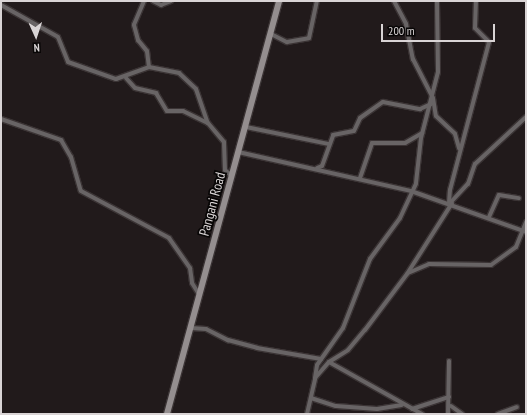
<!DOCTYPE html>
<style>
body{margin:0}
#map{position:relative;width:527px;height:415px;overflow:hidden;background:#211a1b;font-family:"PT Sans Narrow",sans-serif}
div>[style]{position:absolute}
[style*='--x']{left:calc(var(--x)*1px);top:calc(var(--y)*1px);width:calc(var(--w)*1px);rotate:calc(var(--a)*1deg)}
.roads{filter:drop-shadow(1px 0 #3b3435) drop-shadow(-1px 0 #3b3435) drop-shadow(0 1px #3b3435) drop-shadow(0 -1px #3b3435)}
.street>*{height:4px;margin:-2px;padding:0 2px;transform-origin:2px;border-radius:2px;background:#686465}
.secondary>*{height:5.5px;margin:-2.75px;padding:0 2.75px;transform-origin:2.75px;border-radius:2.75px;background:#948e8f}
span{translate:-50% -50%;white-space:nowrap;text-align:center;line-height:1.15;-webkit-text-stroke:3.5px #080606;paint-order:stroke}
.street-label{font-size:14px;color:#d9d4d5}
.frame{position:absolute;inset:0;border:2px solid #d9d4d5;pointer-events:none}
.north{position:absolute;left:16px;top:16px;width:40px;height:40px;-webkit-text-stroke:3px #080606;paint-order:stroke;rotate:177deg;font-size:11px;font-weight:700;line-height:16px;text-align:center;color:#d9d4d5}
.north::after{content:'';display:block;margin:auto;width:14px;height:18px;background:#d9d4d5;clip-path:polygon(50% 0,100% 100%,50% 72%,0 100%)}
.scale{position:absolute;left:381px;top:24px;width:114px;height:18px;box-sizing:border-box;border:2px solid #d9d4d5;border-top:0;padding-left:5px;font-size:12px;line-height:14px;white-space:nowrap;color:#d9d4d5;-webkit-text-stroke:3px #080606;paint-order:stroke}
</style>
<div id="map">
<div class="roads">
<div class="street">
<i style="--x:144;--y:1;--w:26;--a:113"></i>
<i style="--x:134;--y:25;--w:16;--a:75"></i>
<i style="--x:138;--y:40;--w:14;--a:51"></i>
<i style="--x:147;--y:51;--w:16;--a:83"></i>
<i style="--x:153;--y:1;--w:9;--a:27"></i>
<i style="--x:161;--y:5;--w:11;--a:-22"></i>
<i style="--x:394;--y:1;--w:26;--a:62"></i>
<i style="--x:406;--y:24;--w:36;--a:79"></i>
<i style="--x:413;--y:59;--w:44;--a:62.9"></i>
<i style="--x:433;--y:98;--w:18;--a:81"></i>
<i style="--x:436;--y:116;--w:26;--a:43"></i>
<i style="--x:455;--y:134;--w:15;--a:74"></i>
<i style="--x:1;--y:5;--w:65;--a:29.3"></i>
<i style="--x:58;--y:37;--w:27;--a:68"></i>
<i style="--x:68;--y:62;--w:51;--a:19.5"></i>
<i style="--x:116;--y:79;--w:35;--a:-20"></i>
<i style="--x:149;--y:67;--w:31;--a:11"></i>
<i style="--x:179;--y:73;--w:23;--a:43"></i>
<i style="--x:196;--y:89;--w:36;--a:71"></i>
<i style="--x:271;--y:34;--w:18;--a:27"></i>
<i style="--x:287;--y:42;--w:22;--a:-10"></i>
<i style="--x:309;--y:38;--w:38;--a:-78"></i>
<i style="--x:126;--y:78;--w:13;--a:48"></i>
<i style="--x:135;--y:88;--w:22;--a:13"></i>
<i style="--x:156;--y:93;--w:21;--a:59"></i>
<i style="--x:167;--y:111;--w:16;--a:0"></i>
<i style="--x:183;--y:111;--w:28;--a:26"></i>
<i style="--x:208;--y:123;--w:25;--a:50"></i>
<i style="--x:224;--y:142;--w:28;--a:88"></i>
<i style="--x:225;--y:170;--w:9;--a:41"></i>
<i style="--x:1;--y:119;--w:64;--a:19.3"></i>
<i style="--x:61;--y:140;--w:20;--a:60"></i>
<i style="--x:71;--y:157;--w:35;--a:74"></i>
<i style="--x:81;--y:191;--w:100;--a:28.1"></i>
<i style="--x:169;--y:238;--w:37;--a:55"></i>
<i style="--x:190;--y:268;--w:15;--a:82"></i>
<i style="--x:192;--y:283;--w:13;--a:58"></i>
<i style="--x:246;--y:127;--w:85;--a:11.6"></i>
<i style="--x:238;--y:152;--w:177;--a:12.7"></i>
<i style="--x:411;--y:191;--w:122;--a:19.6"></i>
<i style="--x:317;--y:168;--w:5;--a:-22"></i>
<i style="--x:322;--y:166;--w:33;--a:-70"></i>
<i style="--x:333;--y:135;--w:21;--a:-11"></i>
<i style="--x:354;--y:131;--w:14;--a:-65"></i>
<i style="--x:360;--y:118;--w:28;--a:-35"></i>
<i style="--x:383;--y:102;--w:38;--a:11"></i>
<i style="--x:420;--y:109;--w:12;--a:-24"></i>
<i style="--x:360;--y:178;--w:37;--a:-71"></i>
<i style="--x:372;--y:143;--w:33;--a:0"></i>
<i style="--x:405;--y:143;--w:20;--a:-30"></i>
<i style="--x:449;--y:203;--w:13;--a:-86"></i>
<i style="--x:450;--y:190;--w:153;--a:-75.2"></i>
<i style="--x:489;--y:42;--w:20;--a:-135"></i>
<i style="--x:475;--y:28;--w:27;--a:-88"></i>
<i style="--x:450;--y:203;--w:26;--a:-47"></i>
<i style="--x:468;--y:184;--w:21;--a:-71"></i>
<i style="--x:475;--y:164;--w:69;--a:-42.7"></i>
<i style="--x:489;--y:217;--w:24;--a:-66"></i>
<i style="--x:499;--y:195;--w:20;--a:9"></i>
<i style="--x:408;--y:273;--w:23;--a:-23"></i>
<i style="--x:429;--y:264;--w:62;--a:0.9"></i>
<i style="--x:491;--y:265;--w:31;--a:-36"></i>
<i style="--x:516;--y:247;--w:27;--a:-68"></i>
<i style="--x:191;--y:328;--w:15;--a:4"></i>
<i style="--x:206;--y:329;--w:25;--a:27"></i>
<i style="--x:228;--y:340;--w:30;--a:15"></i>
<i style="--x:257;--y:348;--w:65;--a:9.8"></i>
<i style="--x:329;--y:362;--w:107;--a:29.2"></i>
<i style="--x:315;--y:378;--w:13;--a:-81"></i>
<i style="--x:317;--y:365;--w:45;--a:-54.9"></i>
<i style="--x:343;--y:328;--w:74;--a:-68.6"></i>
<i style="--x:370;--y:259;--w:51;--a:-53.8"></i>
<i style="--x:400;--y:218;--w:38;--a:-65"></i>
<i style="--x:416;--y:183;--w:45;--a:-83.7"></i>
<i style="--x:421;--y:138;--w:68;--a:-75.6"></i>
<i style="--x:438;--y:72;--w:71;--a:-90.8"></i>
<i style="--x:311;--y:398;--w:26;--a:18"></i>
<i style="--x:336;--y:406;--w:41;--a:4.2"></i>
<i style="--x:377;--y:409;--w:25;--a:-9"></i>
<i style="--x:451;--y:406;--w:14;--a:36"></i>
<i style="--x:412;--y:409;--w:39;--a:-18"></i>
<i style="--x:307;--y:414;--w:37;--a:-77"></i>
<i style="--x:315;--y:378;--w:21;--a:-49"></i>
<i style="--x:329;--y:362;--w:22;--a:-32"></i>
<i style="--x:348;--y:350;--w:26;--a:-50"></i>
<i style="--x:365;--y:330;--w:70;--a:-53.1"></i>
<i style="--x:407;--y:274;--w:84;--a:-57.6"></i>
<i style="--x:448;--y:414;--w:53;--a:-88.9"></i>
<i style="--x:498;--y:414;--w:20;--a:-20"></i>
</div>
<div class="secondary">
<i style="--x:167;--y:414;--w:428;--a:-74.8"></i>
</div>
</div>
<div class="street-label">
<span style="left:212px;top:204px;rotate:-75deg">Pangani Road</span>
</div>
<div class="frame"></div>
<div class="north">N</div>
<div class="scale">200 m</div>
</div>
